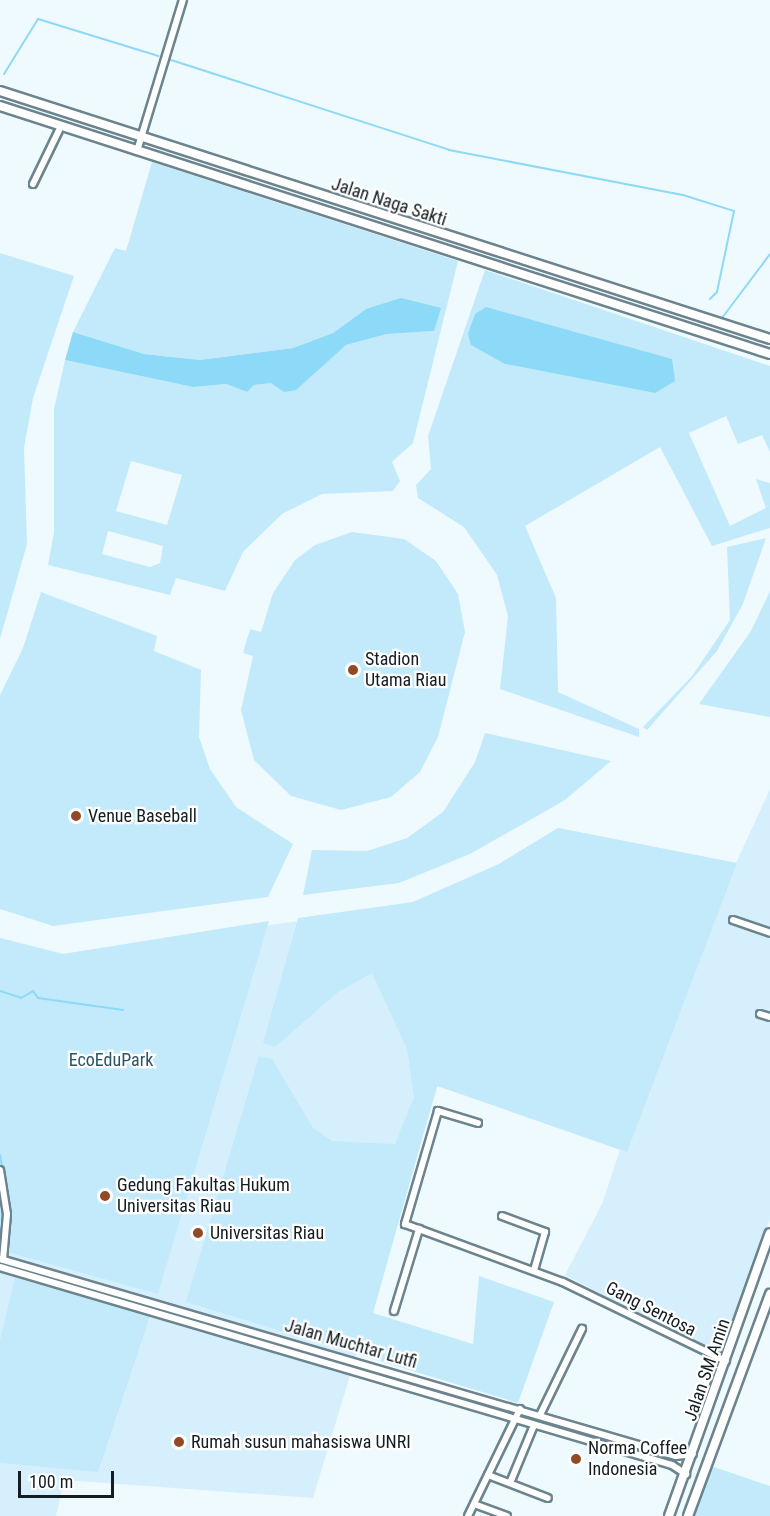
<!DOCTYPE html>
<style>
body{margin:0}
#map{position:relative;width:770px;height:1516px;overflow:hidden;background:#effafe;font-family:"Roboto Condensed",sans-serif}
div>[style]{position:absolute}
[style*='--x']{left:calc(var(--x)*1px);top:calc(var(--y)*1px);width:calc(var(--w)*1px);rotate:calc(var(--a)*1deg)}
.built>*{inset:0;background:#d5f0fc}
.green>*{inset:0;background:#c3eafa}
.water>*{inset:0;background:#8dd9f8}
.stream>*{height:2px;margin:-1px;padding:0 1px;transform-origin:1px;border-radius:1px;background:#8dd9f8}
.roads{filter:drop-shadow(2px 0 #6c848e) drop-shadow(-2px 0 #6c848e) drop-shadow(0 2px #6c848e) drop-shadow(0 -2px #6c848e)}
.minor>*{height:6px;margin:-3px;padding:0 3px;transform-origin:3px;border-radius:3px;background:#fff}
.major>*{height:8px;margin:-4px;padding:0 4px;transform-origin:4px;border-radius:4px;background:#fff}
.dots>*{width:16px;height:16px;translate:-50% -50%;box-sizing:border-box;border:3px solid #fff;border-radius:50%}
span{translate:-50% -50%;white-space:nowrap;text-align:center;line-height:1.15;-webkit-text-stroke:4.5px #fff;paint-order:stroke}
.street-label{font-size:18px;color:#141d21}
.poi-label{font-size:18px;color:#141d21}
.left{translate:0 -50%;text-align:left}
.park-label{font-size:18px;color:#2a5566}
.scale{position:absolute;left:18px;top:1471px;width:96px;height:27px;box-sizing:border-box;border:3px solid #141d21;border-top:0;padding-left:8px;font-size:18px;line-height:21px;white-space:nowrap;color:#141d21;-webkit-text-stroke:4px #fff;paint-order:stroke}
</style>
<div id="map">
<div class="built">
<i style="clip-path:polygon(770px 789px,770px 1220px,721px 1356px,565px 1275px,602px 1204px,620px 1150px,438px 1085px,313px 1498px,64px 1480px,56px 1516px,0 1516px,0 938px,63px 954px,370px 911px,413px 902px,499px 864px,558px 828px,736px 863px)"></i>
</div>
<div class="green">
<i style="clip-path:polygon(evenodd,152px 162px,458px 261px,413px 443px,392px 462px,400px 481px,393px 491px,322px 494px,282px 514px,243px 552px,225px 591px,176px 578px,170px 595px,48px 565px,54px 532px,54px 409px,65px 360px,193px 387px,226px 384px,247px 392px,254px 385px,271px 383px,296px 389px,346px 345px,387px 334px,434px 331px,366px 309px,333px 333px,293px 348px,200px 360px,144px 354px,73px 332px,115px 248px,126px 251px,152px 162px,131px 461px,182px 475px,167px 525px,116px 511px,131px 461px,152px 162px,108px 531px,163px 546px,160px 563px,150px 567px,102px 554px,108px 531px)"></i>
<i style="clip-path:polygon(0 253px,74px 276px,33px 398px,24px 448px,27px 544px,0 639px)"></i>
<i style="clip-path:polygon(evenodd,485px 270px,770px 366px,770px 452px,762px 435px,738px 444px,726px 416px,689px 433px,730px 526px,766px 508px,756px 479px,770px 483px,770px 528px,712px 546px,660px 447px,525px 526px,556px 598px,558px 692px,639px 729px,639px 737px,500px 689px,508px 616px,497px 575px,464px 527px,418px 498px,416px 485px,431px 469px,428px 436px,485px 270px,590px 339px,672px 359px,655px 393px,505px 364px,590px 339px)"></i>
<i style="clip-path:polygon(352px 532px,404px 539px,436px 561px,458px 594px,465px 632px,438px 737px,420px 772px,391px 797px,341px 810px,291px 796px,254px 760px,241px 710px,253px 656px,243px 653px,250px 629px,261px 632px,273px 593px,295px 560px,315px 545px)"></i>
<i style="clip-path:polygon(766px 538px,743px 604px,717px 651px,647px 730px,643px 727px,692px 676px,730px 620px,727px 547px)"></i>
<i style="clip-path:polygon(770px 591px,770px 717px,699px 704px,751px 631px)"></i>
<i style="clip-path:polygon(41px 592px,157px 636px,154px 651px,201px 670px,199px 737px,210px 769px,236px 807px,293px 844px,268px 897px,53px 926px,0 909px,0 695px,23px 648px)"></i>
<i style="clip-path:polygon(485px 733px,611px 761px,565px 800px,470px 854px,399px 883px,303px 895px,312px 850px,367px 851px,407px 838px,443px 812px,475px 762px)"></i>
<i style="clip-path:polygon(558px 828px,737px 863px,627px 1152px,437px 1086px,373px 1313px,473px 1344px,479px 1276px,554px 1302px,518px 1403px,186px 1302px,259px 1056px,272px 1059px,313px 1128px,332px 1141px,395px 1144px,414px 1097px,407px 1049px,372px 973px,338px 992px,275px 1047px,263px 1043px,298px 918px,413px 902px,499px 864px)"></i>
<i style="clip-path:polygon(269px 921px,158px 1294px,0 1250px,0 938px,63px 954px)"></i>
<i style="clip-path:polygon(15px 1278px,150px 1316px,98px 1472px,0 1463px,0 1340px)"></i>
<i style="clip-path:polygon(711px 1466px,770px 1486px,770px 1516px,693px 1516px)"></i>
</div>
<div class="water">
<i style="clip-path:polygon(401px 298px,441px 308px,434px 331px,387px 334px,346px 345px,296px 390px,284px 392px,271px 383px,254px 385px,247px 392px,226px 384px,193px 387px,65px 360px,73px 332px,144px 354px,200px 360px,293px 348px,333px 333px,366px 309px)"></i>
<i style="clip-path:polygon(486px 307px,672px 359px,675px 381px,655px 393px,505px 364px,471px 345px,468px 334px,475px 314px)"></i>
</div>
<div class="stream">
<i style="--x:168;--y:59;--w:295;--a:17.9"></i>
<i style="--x:449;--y:150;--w:238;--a:10.9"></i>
<i style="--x:683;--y:195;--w:53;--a:17.4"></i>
<i style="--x:734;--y:211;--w:83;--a:101.9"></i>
<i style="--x:717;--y:292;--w:10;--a:135"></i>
<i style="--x:4;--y:74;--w:65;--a:-58.3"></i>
<i style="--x:38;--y:19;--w:126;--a:17.1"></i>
<i style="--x:722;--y:318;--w:80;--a:-53.1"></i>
<i style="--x:0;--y:991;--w:22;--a:18"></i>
<i style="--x:21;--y:998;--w:14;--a:-30"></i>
<i style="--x:33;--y:991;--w:9;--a:54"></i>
<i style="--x:38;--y:998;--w:86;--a:8"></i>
<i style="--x:0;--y:1155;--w:51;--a:79.8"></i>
<i style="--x:7;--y:1250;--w:15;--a:-86"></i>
</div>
<div class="roads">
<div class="minor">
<i style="--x:137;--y:151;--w:158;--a:-73.1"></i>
<i style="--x:33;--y:184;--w:64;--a:-64.2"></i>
<i style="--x:733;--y:920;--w:39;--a:19"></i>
<i style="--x:760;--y:1014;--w:10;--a:17"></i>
<i style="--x:478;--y:1123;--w:42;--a:-163.3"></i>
<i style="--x:438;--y:1111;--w:118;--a:106.3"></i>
<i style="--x:405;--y:1224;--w:168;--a:20.2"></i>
<i style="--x:563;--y:1282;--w:181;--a:25.9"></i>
<i style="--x:0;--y:1170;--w:45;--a:81"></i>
<i style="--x:7;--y:1214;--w:46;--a:95"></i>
<i style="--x:502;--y:1216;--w:46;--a:20.4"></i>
<i style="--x:545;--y:1232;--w:40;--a:106"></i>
<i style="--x:0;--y:1259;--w:704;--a:16.25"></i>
<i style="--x:676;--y:1456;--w:17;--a:-7"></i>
<i style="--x:0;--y:1267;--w:701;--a:16.42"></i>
<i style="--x:672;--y:1465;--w:17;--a:33"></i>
<i style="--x:394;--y:1311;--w:86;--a:-73"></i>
<i style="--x:540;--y:1415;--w:96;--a:-64"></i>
<i style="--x:488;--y:1475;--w:64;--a:21"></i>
<i style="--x:510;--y:1483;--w:63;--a:-67.5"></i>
<i style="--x:474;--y:1504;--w:35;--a:20"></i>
<i style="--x:468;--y:1516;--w:119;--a:-64.1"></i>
</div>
<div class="major">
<i style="--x:0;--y:91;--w:809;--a:17.85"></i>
<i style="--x:0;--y:106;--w:809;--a:17.85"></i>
<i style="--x:669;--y:1516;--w:300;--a:-70.4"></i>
<i style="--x:688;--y:1516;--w:237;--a:-69.7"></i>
</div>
</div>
<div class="dots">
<i style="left:353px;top:670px;background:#914926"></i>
<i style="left:76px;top:816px;background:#914926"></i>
<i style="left:105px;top:1196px;background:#914926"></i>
<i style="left:198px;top:1233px;background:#914926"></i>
<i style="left:179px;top:1442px;background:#914926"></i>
<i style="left:576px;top:1459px;background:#914926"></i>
</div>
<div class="street-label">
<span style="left:389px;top:202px;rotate:18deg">Jalan Naga Sakti</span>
<span style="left:651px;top:1309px;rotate:27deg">Gang Sentosa</span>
<span style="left:351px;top:1344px;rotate:16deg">Jalan Muchtar Lutfi</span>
<span style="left:707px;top:1370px;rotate:-71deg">Jalan SM Amin</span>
</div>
<div class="poi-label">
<span class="left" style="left:365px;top:670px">Stadion<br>Utama Riau</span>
<span class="left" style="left:88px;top:816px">Venue Baseball</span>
<span class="left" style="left:117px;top:1196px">Gedung Fakultas Hukum<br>Universitas Riau</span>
<span class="left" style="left:210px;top:1233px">Universitas Riau</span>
<span class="left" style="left:191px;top:1442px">Rumah susun mahasiswa UNRI</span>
<span class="left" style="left:588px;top:1459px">Norma Coffee<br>Indonesia</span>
</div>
<div class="park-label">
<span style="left:111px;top:1060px">EcoEduPark</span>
</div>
<div class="scale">100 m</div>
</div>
